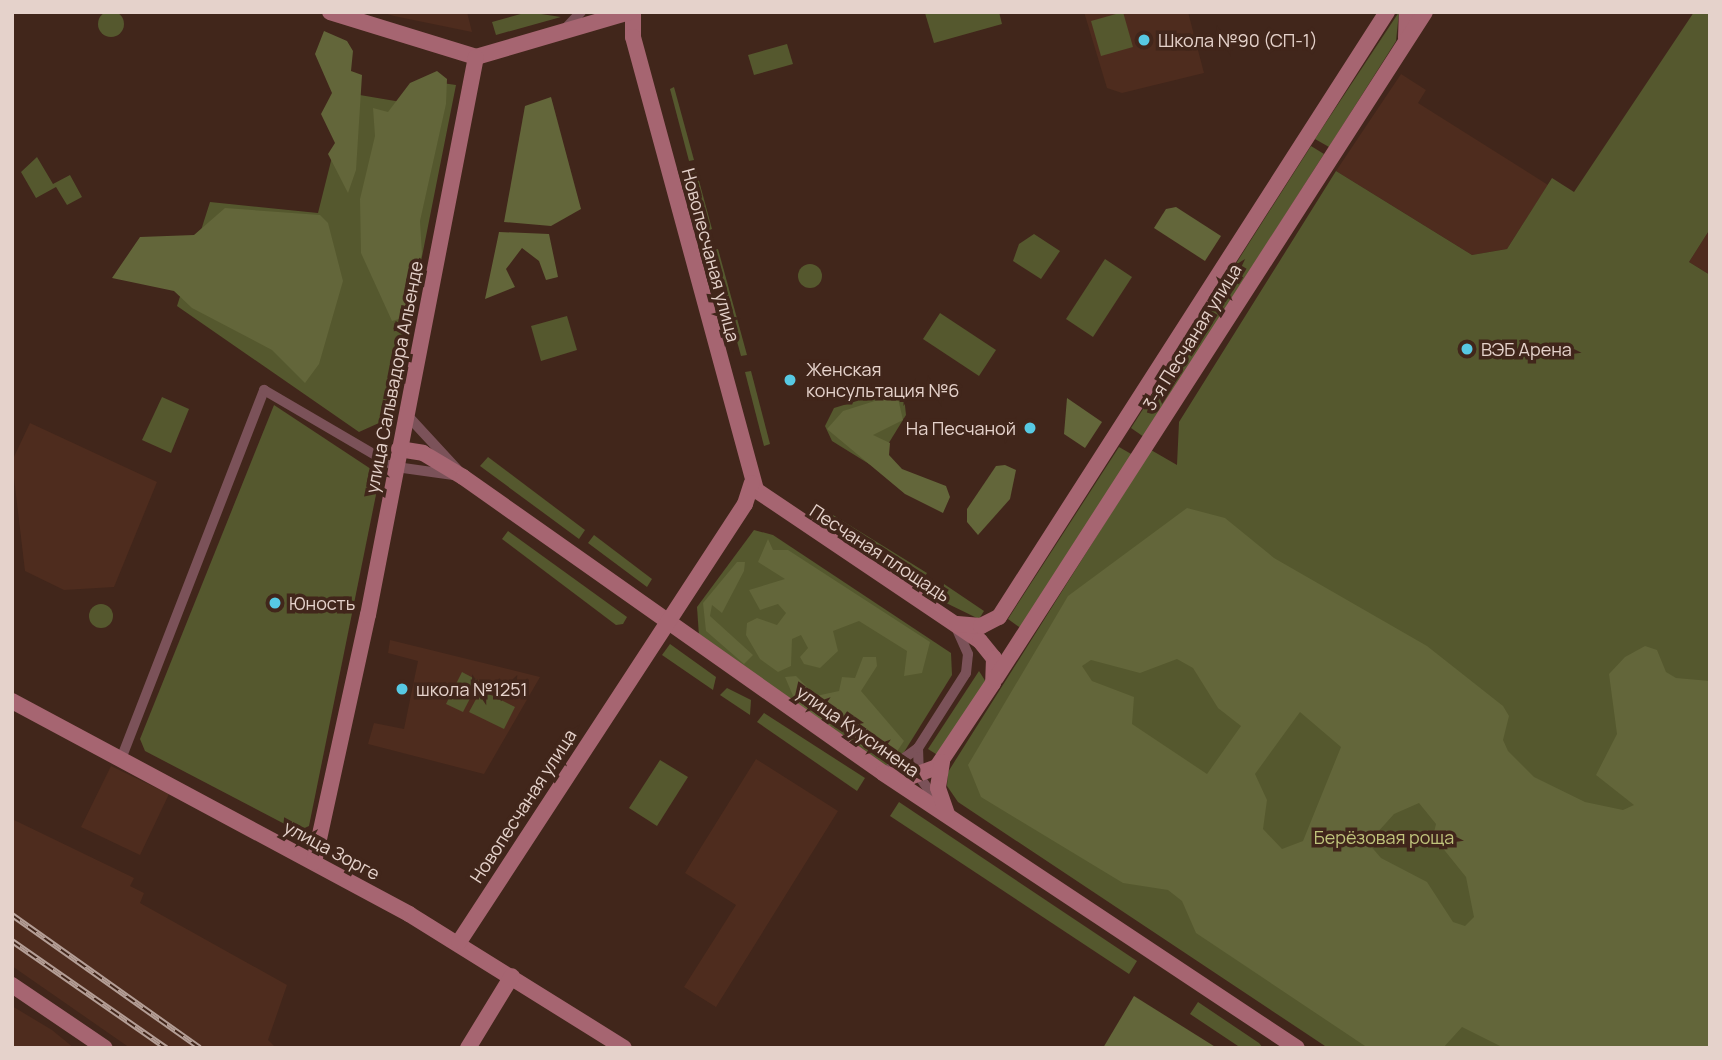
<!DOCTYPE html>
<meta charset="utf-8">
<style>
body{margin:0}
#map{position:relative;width:1722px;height:1060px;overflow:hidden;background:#41261b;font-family:Manrope,sans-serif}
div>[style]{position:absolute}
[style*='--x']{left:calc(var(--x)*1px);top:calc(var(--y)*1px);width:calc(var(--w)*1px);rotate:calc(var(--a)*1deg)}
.built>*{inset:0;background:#4e2c1e}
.green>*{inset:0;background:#55582e}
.round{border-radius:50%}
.forest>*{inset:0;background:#63663a}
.street>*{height:10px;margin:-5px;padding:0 5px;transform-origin:5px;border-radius:5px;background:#7b5259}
.secondary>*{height:16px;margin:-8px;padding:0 8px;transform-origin:8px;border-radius:8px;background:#a66571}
.rail>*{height:6px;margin-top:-3px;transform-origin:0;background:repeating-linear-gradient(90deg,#41261b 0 10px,#b49e96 0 20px);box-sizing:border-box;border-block:2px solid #b49e96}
.dots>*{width:19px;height:19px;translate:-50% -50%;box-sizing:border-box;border:4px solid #41261b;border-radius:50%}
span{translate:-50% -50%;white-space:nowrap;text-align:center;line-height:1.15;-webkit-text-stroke:7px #41261b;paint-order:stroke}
.poi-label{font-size:18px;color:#e5d2cb}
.left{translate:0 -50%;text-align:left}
.right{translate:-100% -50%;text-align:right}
.street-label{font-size:18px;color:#e5d2cb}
.park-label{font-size:18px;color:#c0c57c}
.frame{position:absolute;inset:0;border:14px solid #e5d2cb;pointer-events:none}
</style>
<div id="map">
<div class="built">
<i style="clip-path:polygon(381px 12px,467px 12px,472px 32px,394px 16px)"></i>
<i style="clip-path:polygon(1084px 12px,1188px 12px,1204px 73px,1122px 93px,1107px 88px)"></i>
<i style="clip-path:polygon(1401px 74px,1426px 90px,1418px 103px,1548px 185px,1507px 249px,1472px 255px,1336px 171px)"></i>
<i style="clip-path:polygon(1710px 229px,1710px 275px,1689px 262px)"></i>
<i style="clip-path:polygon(30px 423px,157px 482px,114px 587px,64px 590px,25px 571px,12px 461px)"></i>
<i style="clip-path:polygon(390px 640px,540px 677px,484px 774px,368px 744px,374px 723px,404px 729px,418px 661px,388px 653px)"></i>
<i style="clip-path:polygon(756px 759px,838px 811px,716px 1007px,684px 987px,736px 905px,685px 873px)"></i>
<i style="clip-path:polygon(111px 766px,169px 794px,140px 855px,81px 827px)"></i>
<i style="clip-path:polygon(12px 819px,134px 878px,130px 886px,144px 893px,140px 903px,287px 985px,268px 1040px,276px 1048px,130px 1048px,12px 966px)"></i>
<i style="clip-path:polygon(12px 1006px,52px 1030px,74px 1048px,12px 1048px)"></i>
</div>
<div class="green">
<i class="round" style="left:98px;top:11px;width:26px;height:26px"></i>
<i style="clip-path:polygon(528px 12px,561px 17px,496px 35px,492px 22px)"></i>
<i style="clip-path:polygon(999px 12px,1002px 24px,934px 43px,925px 13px)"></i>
<i style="clip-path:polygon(1123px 12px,1133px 47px,1101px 56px,1091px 21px)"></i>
<i style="clip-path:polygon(1399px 12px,1396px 41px,1329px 147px,1315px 139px)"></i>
<i style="clip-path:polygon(1694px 12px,1710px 12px,1710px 229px,1689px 262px,1710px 275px,1710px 1048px,1328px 1048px,958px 802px,947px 786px,948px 772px,1151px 450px,1177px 465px,1179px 422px,1336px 171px,1472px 255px,1507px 249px,1552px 178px,1574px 192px)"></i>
<i style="clip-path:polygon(787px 44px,793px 64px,754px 75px,748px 55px)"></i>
<i style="clip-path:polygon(421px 80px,456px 85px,390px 418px,359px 432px,177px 306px,210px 202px,318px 213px,348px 93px,407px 103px)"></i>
<i style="clip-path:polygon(674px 87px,694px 160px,689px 161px,670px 89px)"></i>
<i style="clip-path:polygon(1311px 146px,1324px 154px,1144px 437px,1131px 428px)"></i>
<i style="clip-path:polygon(37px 157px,53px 184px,70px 175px,82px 197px,67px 205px,56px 187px,36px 198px,21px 172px)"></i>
<i style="clip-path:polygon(695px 166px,712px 229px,707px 231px,690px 167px)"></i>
<i style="clip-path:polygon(1034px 234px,1060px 251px,1041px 279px,1013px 261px,1019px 244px)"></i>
<i style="clip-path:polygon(718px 249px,747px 355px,741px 356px,712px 250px)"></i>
<i style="clip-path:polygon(1105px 259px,1132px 277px,1093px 337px,1066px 319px)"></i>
<i class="round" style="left:798px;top:264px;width:24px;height:24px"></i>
<i style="clip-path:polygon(940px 313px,996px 350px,979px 376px,923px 339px)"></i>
<i style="clip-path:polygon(567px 316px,577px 350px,541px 361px,531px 326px)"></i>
<i style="clip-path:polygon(751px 371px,770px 444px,764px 446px,745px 372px)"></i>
<i style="clip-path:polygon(903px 387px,906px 415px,874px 467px,832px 441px,825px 426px,834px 408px)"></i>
<i style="clip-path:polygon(162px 397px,189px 409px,171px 453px,142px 440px)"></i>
<i style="clip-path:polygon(274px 405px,380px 475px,309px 826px,298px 831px,145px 751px,140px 739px)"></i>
<i style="clip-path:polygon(1119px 447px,1133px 455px,1022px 629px,1008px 619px)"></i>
<i style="clip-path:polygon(488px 457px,585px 530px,579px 539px,480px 466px)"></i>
<i style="clip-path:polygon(833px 515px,927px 573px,919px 586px,828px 522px)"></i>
<i style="clip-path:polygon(754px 530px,773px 535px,951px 653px,952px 675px,901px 757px,887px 767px,699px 636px,697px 607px)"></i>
<i style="clip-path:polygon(508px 531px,627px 617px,623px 624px,616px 625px,502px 539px)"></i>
<i style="clip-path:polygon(594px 535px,652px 579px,647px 587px,588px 543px)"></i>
<i style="clip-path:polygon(944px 584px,984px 611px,979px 619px,942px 601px)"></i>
<i class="round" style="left:89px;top:604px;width:24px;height:24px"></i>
<i style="clip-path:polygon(670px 644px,716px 677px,713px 690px,662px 655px)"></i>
<i style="clip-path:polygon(979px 671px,986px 682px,939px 756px,928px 749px)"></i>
<i style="clip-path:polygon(462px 672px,479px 681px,463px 712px,446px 704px)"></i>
<i style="clip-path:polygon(727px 688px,751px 700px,750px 715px,720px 695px)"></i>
<i style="clip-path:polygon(481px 690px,515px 707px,504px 729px,469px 712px)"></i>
<i style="clip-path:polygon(764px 713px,865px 778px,857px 791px,757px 722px)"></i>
<i style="clip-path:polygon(660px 760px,688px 777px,657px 826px,629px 808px)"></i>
<i style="clip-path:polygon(899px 802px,1137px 961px,1129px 974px,890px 816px)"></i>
<i style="clip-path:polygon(1198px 1002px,1259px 1043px,1263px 1048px,1241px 1048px,1190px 1014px)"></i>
</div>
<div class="forest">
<i style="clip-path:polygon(324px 31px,347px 41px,353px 51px,351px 71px,362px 75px,356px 170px,348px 193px,328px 154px,335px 143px,321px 114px,332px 93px,315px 54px)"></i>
<i style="clip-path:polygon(437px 71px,447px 79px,446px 104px,420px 221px,422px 254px,402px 318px,392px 321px,361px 253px,360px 199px,375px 136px,373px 108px,388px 112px,410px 83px)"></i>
<i style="clip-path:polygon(551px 97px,581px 209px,551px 226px,504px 222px,525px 106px)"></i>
<i style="clip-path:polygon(1176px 207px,1221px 236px,1205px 261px,1154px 228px,1166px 209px)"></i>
<i style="clip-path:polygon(225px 208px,320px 215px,328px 223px,343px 281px,319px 364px,305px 383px,272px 350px,192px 308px,174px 291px,112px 278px,140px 237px,194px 235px)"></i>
<i style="clip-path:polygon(499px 232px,549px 234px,558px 277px,546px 280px,539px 261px,522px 248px,506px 269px,515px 287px,485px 299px)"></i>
<i style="clip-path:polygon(897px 394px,903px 420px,873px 435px,890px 443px,889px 455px,902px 469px,946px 486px,950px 497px,943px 513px,905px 494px,827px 429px,843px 411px)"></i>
<i style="clip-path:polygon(1067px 398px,1102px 422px,1085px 448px,1064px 434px)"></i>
<i style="clip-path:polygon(1005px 465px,1016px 470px,1010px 499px,978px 535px,967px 522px,967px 509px,996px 466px)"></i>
<i style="clip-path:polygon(evenodd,1187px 508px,1225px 518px,1274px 558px,1427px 646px,1503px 706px,1509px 716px,1503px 740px,1508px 751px,1534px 777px,1585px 802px,1623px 810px,1634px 805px,1596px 775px,1617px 734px,1609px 674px,1625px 657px,1645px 646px,1657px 650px,1666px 672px,1676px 678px,1710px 681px,1710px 1048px,1504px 1048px,1462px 1027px,1443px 1048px,1368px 1048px,1196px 933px,1182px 901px,1168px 890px,1123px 883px,981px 797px,968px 765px,1068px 596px,1187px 508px,1177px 659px,1193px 668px,1218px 708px,1241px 726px,1207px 774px,1132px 724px,1134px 697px,1092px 681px,1082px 666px,1091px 660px,1140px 673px,1177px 659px,1187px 508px,1300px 712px,1341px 747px,1303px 841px,1282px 849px,1263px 829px,1267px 800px,1255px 774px,1300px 712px,1187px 508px,1419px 803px,1436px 824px,1433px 836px,1466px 877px,1474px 917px,1465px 926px,1453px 922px,1427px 882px,1381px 858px,1368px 843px,1394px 814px,1419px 803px)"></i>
<i style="clip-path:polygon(768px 539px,773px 550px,788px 550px,930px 642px,922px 673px,904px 676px,907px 651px,859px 621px,833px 631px,838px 651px,820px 668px,804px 664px,800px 657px,808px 648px,801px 635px,792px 639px,791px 666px,778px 672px,760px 659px,746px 635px,747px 623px,757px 618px,777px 625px,786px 613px,778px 604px,760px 610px,749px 590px,785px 579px,758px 562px)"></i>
<i style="clip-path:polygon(737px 562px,745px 562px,744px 571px,722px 613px,712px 605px,710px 616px,753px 655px,744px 664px,706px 631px,703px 603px)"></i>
<i style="clip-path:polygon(863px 657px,876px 657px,877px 666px,861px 691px,904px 741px,890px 762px,854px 742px,844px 732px,847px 721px,828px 726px,796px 703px,785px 677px,796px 676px,816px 696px,839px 691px,842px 677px,855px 678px)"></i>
<i style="clip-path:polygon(1134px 996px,1217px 1048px,1103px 1048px)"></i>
</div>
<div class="street">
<i style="--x:566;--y:28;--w:22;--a:-47"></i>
<i style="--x:407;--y:415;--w:74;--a:47.2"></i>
<i style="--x:918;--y:748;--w:28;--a:88"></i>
<i style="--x:919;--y:776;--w:35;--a:55"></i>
<i style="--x:121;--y:759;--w:396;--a:-68.8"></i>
<i style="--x:264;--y:390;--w:153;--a:30.3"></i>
<i style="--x:396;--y:467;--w:58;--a:8"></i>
<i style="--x:885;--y:772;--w:41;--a:-36"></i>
<i style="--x:918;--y:748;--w:89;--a:-57.4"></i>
<i style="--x:966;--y:673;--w:19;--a:-84"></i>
<i style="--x:968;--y:654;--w:30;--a:-114"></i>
</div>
<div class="secondary">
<i style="--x:330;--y:12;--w:153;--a:17.1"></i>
<i style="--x:633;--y:12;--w:25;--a:90"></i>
<i style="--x:633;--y:37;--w:469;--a:74.8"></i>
<i style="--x:756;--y:490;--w:270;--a:34"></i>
<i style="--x:980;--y:641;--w:22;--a:51"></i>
<i style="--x:994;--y:658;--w:25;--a:92"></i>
<i style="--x:993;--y:683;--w:101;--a:123.7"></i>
<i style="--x:937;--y:767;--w:29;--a:160"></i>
<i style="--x:910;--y:777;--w:19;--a:-171"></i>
<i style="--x:1406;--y:38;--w:26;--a:-88"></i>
<i style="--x:476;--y:57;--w:160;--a:-16.3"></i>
<i style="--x:399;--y:449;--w:24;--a:9"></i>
<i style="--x:423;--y:453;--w:47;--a:31"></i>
<i style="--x:463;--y:477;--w:514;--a:35.17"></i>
<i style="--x:883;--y:773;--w:497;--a:33.6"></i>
<i style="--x:957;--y:624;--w:24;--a:5"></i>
<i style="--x:981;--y:626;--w:20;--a:-27"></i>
<i style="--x:999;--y:617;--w:719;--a:-57.33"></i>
<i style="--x:996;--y:678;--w:792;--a:-57.21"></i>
<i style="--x:12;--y:701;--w:451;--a:28.2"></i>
<i style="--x:409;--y:914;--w:253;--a:31.9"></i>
<i style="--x:942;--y:762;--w:26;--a:99"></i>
<i style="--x:938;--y:788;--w:28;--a:71"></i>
<i style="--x:314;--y:862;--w:253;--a:-77.7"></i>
<i style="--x:368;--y:615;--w:568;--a:-79.05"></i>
<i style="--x:459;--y:942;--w:523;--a:-56.86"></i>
<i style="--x:745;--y:504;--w:22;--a:-72"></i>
<i style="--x:12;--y:985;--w:112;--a:34.1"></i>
<i style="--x:468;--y:1048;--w:84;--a:-58.6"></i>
</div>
<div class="rail">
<i style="--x:12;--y:915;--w:230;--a:35.3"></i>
<i style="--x:12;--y:941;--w:188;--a:34.8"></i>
</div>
<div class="dots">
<i style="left:1144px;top:40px;background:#57c9e3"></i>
<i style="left:1467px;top:349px;background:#57c9e3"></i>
<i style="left:790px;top:380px;background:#57c9e3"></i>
<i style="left:1030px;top:428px;background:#57c9e3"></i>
<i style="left:275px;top:603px;background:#57c9e3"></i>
<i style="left:402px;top:689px;background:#57c9e3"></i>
</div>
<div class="poi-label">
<span class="left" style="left:1158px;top:40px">Школа №90 (СП-1)</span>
<span class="left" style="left:1481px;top:349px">ВЭБ Арена</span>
<span class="left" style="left:806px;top:380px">Женская<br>консультация №6</span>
<span class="right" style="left:1016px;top:428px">На Песчаной</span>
<span class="left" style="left:289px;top:603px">Юность</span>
<span class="left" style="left:416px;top:689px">школа №1251</span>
</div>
<div class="street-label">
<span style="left:711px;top:255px;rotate:75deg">Новопесчаная улица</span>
<span style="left:1192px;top:337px;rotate:-58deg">3-я Песчаная улица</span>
<span style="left:394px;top:377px;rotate:-79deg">улица Сальвадора Альенде</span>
<span style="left:880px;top:553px;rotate:33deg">Песчаная площадь</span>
<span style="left:858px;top:731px;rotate:35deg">улица Куусинена</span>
<span style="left:523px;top:806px;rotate:-57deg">Новопесчаная улица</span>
<span style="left:332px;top:850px;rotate:28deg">улица Зорге</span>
</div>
<div class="park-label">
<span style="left:1384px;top:837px">Берёзовая роща</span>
</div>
<div class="frame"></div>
</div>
